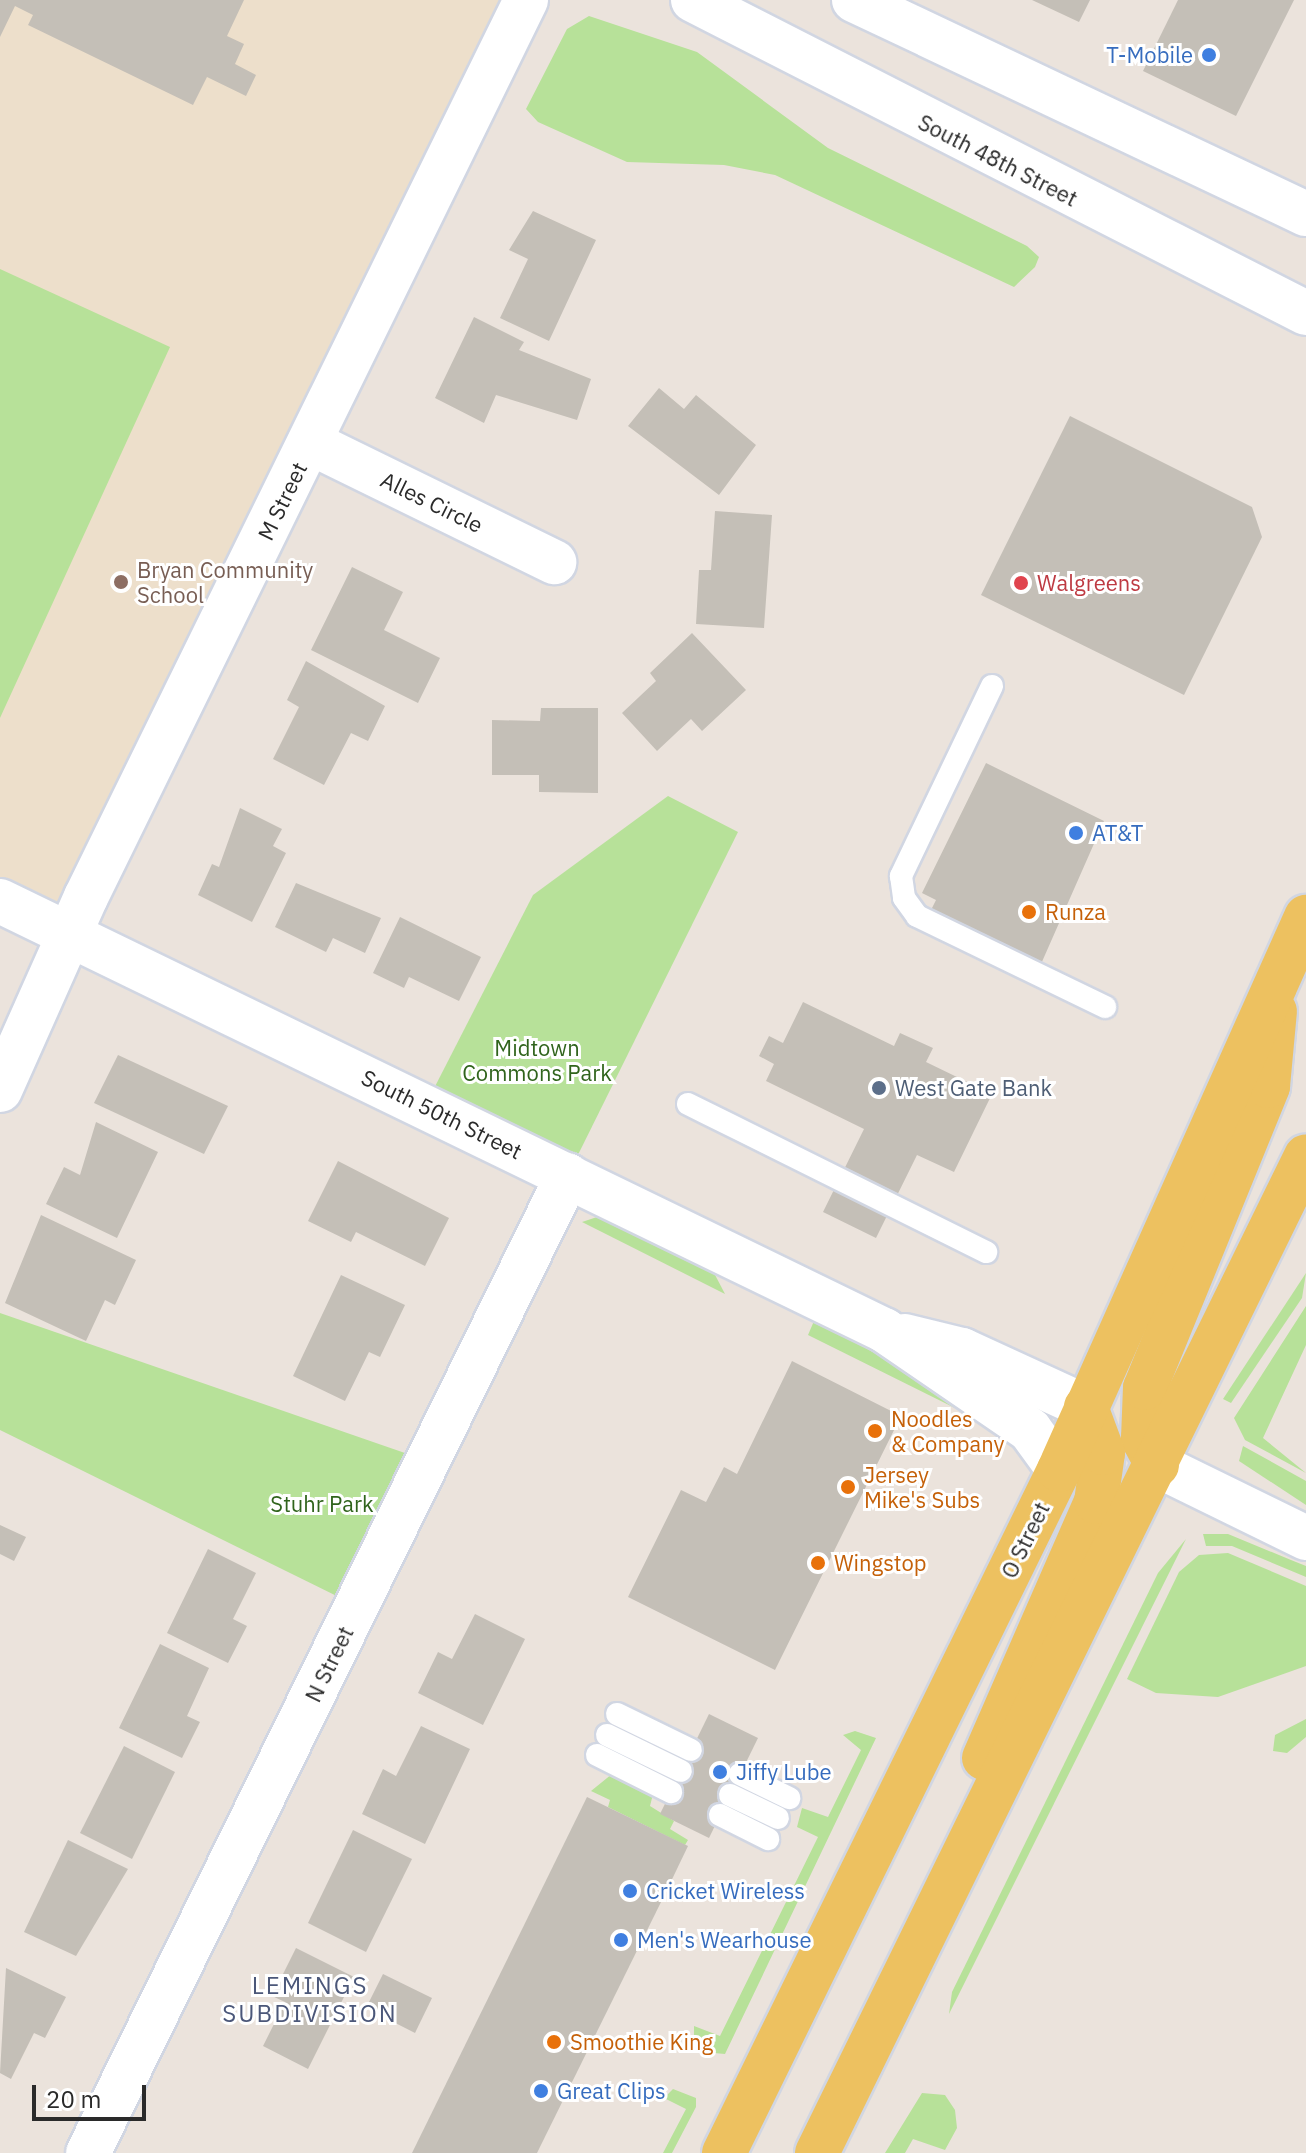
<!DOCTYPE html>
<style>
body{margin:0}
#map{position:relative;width:1306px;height:2153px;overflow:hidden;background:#ebe3dc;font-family:"IBM Plex Sans",sans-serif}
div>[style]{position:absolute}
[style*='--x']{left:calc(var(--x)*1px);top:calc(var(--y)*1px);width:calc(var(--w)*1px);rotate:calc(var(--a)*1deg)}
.education>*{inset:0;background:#eddfcb}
.green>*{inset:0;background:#b7e199}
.building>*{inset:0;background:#c4bfb7}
.roads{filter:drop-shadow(2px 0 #d1d6e2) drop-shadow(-2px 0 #d1d6e2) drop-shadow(0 2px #d1d6e2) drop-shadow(0 -2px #d1d6e2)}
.lane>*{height:22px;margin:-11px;padding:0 11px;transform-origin:11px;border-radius:11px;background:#fff}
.street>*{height:44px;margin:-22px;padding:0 22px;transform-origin:22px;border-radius:22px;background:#fff}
.secondary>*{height:44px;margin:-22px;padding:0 22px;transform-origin:22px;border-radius:22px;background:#fff}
.primary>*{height:44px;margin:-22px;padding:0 22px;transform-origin:22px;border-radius:22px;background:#edc160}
.dots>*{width:22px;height:22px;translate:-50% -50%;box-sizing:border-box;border:4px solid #fff;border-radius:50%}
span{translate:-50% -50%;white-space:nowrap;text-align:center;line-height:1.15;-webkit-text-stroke:6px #fff;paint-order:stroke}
.shop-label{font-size:22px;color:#366cbe}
.right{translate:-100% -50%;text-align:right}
.left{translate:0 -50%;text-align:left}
.street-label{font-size:22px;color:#2a2a2a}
.education-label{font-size:22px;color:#785e54}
.health-label{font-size:22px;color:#be3a42}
.food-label{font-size:22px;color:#c56008}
.park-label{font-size:22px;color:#30641c}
.service-label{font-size:22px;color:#4e5e75}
.neighbourhood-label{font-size:24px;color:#4b5779;letter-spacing:2px}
.scale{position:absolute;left:32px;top:2085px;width:114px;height:36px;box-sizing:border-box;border:4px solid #2a2a2a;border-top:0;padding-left:10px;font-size:24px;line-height:28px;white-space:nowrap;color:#2a2a2a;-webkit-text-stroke:6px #fff;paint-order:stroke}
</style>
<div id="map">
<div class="education">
<i style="clip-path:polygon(0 0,526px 0,72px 936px,0 901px)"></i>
</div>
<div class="green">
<i style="clip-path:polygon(589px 16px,697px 52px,828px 148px,1027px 246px,1039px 257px,1035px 267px,1014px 287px,775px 175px,724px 165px,627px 162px,538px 122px,526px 109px,567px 29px)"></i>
<i style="clip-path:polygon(0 269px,170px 347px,0 718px)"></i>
<i style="clip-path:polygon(668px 796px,738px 832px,568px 1175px,425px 1106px,533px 895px)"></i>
<i style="clip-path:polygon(597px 1217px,713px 1271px,725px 1294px,582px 1222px)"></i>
<i style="clip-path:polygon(1306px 1273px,1302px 1298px,1231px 1403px,1223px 1399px)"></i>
<i style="clip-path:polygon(1306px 1306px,1306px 1345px,1263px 1438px,1306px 1473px,1245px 1440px,1234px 1418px)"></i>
<i style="clip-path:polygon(0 1313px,428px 1461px,357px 1606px,0 1430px)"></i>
<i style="clip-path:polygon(814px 1321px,902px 1367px,963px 1412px,808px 1335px)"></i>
<i style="clip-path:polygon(1243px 1446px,1306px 1481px,1306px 1505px,1239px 1461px)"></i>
<i style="clip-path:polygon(1203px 1534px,1228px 1534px,1291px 1560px,1306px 1566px,1306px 1577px,1232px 1546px,1206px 1546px)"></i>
<i style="clip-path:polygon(1186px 1539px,949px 2014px,952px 1992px,1158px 1573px)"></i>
<i style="clip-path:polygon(1228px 1553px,1306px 1586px,1306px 1666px,1218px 1697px,1156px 1693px,1127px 1679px,1179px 1572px,1199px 1555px)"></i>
<i style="clip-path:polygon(1306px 1719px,1306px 1737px,1287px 1753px,1273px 1751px,1275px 1735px)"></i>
<i style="clip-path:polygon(855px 1731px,876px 1738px,725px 2054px,714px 2053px,694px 2039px,694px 2026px,720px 2036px,818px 1837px,797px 1827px,802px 1808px,828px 1817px,861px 1750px,843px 1735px)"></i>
<i style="clip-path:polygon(612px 1774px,653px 1794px,650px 1806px,674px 1821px,670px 1829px,688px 1840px,685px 1845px,608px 1807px,610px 1800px,591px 1791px)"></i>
<i style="clip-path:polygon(673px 2089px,696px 2098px,696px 2107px,672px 2153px,663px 2153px,686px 2109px,664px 2098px)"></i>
<i style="clip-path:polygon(922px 2093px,945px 2095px,955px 2110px,957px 2128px,945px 2150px,913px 2139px,905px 2153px,885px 2153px)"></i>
</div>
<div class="building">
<i style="clip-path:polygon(0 0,244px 0,227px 36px,244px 44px,235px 64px,256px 75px,246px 96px,207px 77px,193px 105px,28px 25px,33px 15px,15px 6px,0 37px)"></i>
<i style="clip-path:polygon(1032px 0,1090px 0,1079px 22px)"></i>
<i style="clip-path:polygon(1178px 0,1294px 0,1236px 116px,1143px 71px)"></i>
<i style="clip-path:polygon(533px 211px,596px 240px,549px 341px,500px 318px,528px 259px,509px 250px)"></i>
<i style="clip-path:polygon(474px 317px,524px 342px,519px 350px,591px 379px,577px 420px,496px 395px,484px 423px,435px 398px)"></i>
<i style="clip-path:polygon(659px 388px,684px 409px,696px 395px,756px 445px,719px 495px,628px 426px)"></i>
<i style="clip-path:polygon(1070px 416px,1252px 507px,1262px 537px,1184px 695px,981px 595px)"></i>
<i style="clip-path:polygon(715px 511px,772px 515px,764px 628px,696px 624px,699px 570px,711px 570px)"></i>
<i style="clip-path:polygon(352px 567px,403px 592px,384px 630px,440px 658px,418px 703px,311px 650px)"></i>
<i style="clip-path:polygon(692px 633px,746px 690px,702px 731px,691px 719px,657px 751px,622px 713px,656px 681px,650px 673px)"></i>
<i style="clip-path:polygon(306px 661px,385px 706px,368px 741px,351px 733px,324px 785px,273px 759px,299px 707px,287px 700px)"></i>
<i style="clip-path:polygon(541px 708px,598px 708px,598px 793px,539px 792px,539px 775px,492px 775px,492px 720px,540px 721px)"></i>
<i style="clip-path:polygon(986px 763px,1104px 821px,1041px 964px,931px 910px,936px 900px,922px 893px)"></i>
<i style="clip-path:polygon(240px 808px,282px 829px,273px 846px,286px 853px,252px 922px,198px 895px,212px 864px,219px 867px)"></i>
<i style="clip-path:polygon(296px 883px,381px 918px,365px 953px,333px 938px,326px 952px,275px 927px)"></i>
<i style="clip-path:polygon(400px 917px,481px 957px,459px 1001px,409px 977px,404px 988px,373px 973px)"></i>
<i style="clip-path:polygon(803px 1002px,894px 1046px,900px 1033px,933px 1048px,926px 1062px,992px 1094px,954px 1172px,917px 1155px,876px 1238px,823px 1212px,864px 1129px,766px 1081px,774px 1064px,759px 1056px,769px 1036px,783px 1043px)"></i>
<i style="clip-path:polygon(118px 1055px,228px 1106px,204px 1154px,94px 1103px)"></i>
<i style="clip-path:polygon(96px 1122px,158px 1152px,117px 1238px,46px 1204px,64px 1167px,80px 1175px)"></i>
<i style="clip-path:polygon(338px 1161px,449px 1218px,425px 1266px,356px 1232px,351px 1242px,308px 1221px)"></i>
<i style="clip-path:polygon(41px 1215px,136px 1260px,115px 1305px,105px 1300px,86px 1341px,5px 1303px)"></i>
<i style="clip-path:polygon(341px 1275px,405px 1305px,380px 1357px,369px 1352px,345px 1401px,293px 1376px)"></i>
<i style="clip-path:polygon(792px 1361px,901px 1416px,775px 1670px,628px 1597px,681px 1490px,706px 1502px,724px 1467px,737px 1474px)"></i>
<i style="clip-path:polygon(0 1525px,26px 1537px,14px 1561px,0 1554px)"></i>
<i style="clip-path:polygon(208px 1549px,256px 1573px,233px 1619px,247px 1626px,228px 1663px,167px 1633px)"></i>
<i style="clip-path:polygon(475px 1614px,525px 1639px,483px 1725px,418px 1693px,438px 1652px,452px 1659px)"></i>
<i style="clip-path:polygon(160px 1644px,209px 1668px,187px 1716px,200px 1722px,182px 1758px,119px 1728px)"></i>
<i style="clip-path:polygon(709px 1714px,758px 1738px,709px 1838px,660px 1814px)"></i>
<i style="clip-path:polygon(421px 1726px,470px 1749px,425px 1844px,362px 1814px,383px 1769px,396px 1776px)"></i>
<i style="clip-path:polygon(124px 1746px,175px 1772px,132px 1859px,80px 1833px)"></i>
<i style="clip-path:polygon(587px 1797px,688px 1846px,664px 1896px,537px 2153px,412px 2153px)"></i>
<i style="clip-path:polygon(353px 1830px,412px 1859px,366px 1952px,308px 1923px)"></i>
<i style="clip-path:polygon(68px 1840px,128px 1869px,76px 1956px,24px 1932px)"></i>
<i style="clip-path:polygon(296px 1948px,354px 1977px,308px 2069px,263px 2046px,285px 2002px,272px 1996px)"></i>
<i style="clip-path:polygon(6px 1968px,66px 1997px,45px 2038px,34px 2033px,11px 2079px,0 2073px)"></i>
<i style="clip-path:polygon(383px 1974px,432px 1998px,415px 2033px,366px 2008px)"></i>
</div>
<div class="roads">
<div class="lane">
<i style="--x:992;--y:686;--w:211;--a:115.6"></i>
<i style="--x:901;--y:876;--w:22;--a:82"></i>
<i style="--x:904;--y:898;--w:22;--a:54"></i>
<i style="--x:917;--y:916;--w:209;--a:25.8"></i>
<i style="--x:688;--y:1104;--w:333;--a:26.4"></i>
<i style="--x:617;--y:1714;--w:82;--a:25.9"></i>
<i style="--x:607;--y:1735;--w:82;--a:25.9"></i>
<i style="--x:597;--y:1755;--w:83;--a:26.6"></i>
<i style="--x:740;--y:1774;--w:55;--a:26.1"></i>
<i style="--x:730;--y:1795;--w:53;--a:25.6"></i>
<i style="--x:720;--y:1815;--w:54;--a:26.6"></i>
</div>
<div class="street">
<i style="--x:311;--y:443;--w:271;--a:26.1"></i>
<i style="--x:0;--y:901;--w:983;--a:25.89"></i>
<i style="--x:884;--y:1330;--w:177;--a:34.4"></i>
<i style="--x:1030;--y:1430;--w:49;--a:54.1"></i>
<i style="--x:0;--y:1090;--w:211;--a:-66"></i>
<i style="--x:86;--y:897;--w:999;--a:-63.87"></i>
<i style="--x:905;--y:1336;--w:59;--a:13.8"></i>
<i style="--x:962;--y:1350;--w:136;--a:24.7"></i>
<i style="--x:1157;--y:1465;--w:166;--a:26.1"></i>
<i style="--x:88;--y:2153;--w:1089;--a:-63.86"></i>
</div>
<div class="secondary">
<i style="--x:693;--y:0;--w:688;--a:27.05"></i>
<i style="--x:854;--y:0;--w:500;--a:25.34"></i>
</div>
<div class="primary">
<i style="--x:1157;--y:1465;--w:30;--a:-118"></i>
<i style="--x:1143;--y:1439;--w:51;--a:-87.8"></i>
<i style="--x:1145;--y:1388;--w:326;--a:-67.8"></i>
<i style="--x:1268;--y:1086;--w:75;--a:-84.7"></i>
<i style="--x:984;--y:1758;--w:279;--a:-66.4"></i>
<i style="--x:1096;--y:1502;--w:49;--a:-81.9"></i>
<i style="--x:1103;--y:1453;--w:49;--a:-110.3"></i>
<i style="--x:724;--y:2153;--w:761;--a:-63.87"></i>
<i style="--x:1059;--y:1470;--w:606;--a:-65.93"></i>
<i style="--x:817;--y:2153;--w:1110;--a:-63.87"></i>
</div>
</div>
<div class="dots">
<i style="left:1209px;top:55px;background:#3f7fe0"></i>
<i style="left:121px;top:582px;background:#8d6e63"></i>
<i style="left:1021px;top:583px;background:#e0444e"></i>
<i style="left:1076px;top:833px;background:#3f7fe0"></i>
<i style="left:1029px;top:912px;background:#e8710a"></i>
<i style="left:879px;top:1088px;background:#5c6f8a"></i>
<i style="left:875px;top:1431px;background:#e8710a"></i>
<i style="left:848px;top:1487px;background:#e8710a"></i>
<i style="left:818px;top:1563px;background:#e8710a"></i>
<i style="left:720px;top:1772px;background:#3f7fe0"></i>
<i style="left:630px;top:1891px;background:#3f7fe0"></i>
<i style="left:621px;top:1940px;background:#3f7fe0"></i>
<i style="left:554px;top:2042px;background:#e8710a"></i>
<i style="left:541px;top:2091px;background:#3f7fe0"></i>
</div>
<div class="shop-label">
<span class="right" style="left:1193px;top:55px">T-Mobile</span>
<span class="left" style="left:1092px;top:833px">AT&amp;T</span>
<span class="left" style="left:736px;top:1772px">Jiffy Lube</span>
<span class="left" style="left:646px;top:1891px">Cricket Wireless</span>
<span class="left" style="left:637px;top:1940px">Men's Wearhouse</span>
<span class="left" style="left:557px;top:2091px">Great Clips</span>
</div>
<div class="street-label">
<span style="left:998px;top:160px;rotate:27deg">South 48th Street</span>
<span style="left:282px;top:501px;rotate:-64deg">M Street</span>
<span style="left:432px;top:502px;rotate:26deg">Alles Circle</span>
<span style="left:442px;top:1114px;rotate:26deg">South 50th Street</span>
<span style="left:1025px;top:1540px;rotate:-64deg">O Street</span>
<span style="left:329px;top:1664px;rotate:-64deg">N Street</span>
</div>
<div class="education-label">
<span class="left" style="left:137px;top:582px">Bryan Community<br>School</span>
</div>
<div class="health-label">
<span class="left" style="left:1037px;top:583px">Walgreens</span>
</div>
<div class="food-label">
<span class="left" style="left:1045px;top:912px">Runza</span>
<span class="left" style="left:891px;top:1431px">Noodles<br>&amp; Company</span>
<span class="left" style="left:864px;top:1487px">Jersey<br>Mike's Subs</span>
<span class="left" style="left:834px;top:1563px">Wingstop</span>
<span class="left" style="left:570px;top:2042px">Smoothie King</span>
</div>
<div class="park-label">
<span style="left:537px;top:1060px">Midtown<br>Commons Park</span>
<span style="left:322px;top:1504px">Stuhr Park</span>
</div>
<div class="service-label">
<span class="left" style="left:895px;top:1088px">West Gate Bank</span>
</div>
<div class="neighbourhood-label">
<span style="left:310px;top:2000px">LEMINGS<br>SUBDIVISION</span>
</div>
<div class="scale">20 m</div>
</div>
